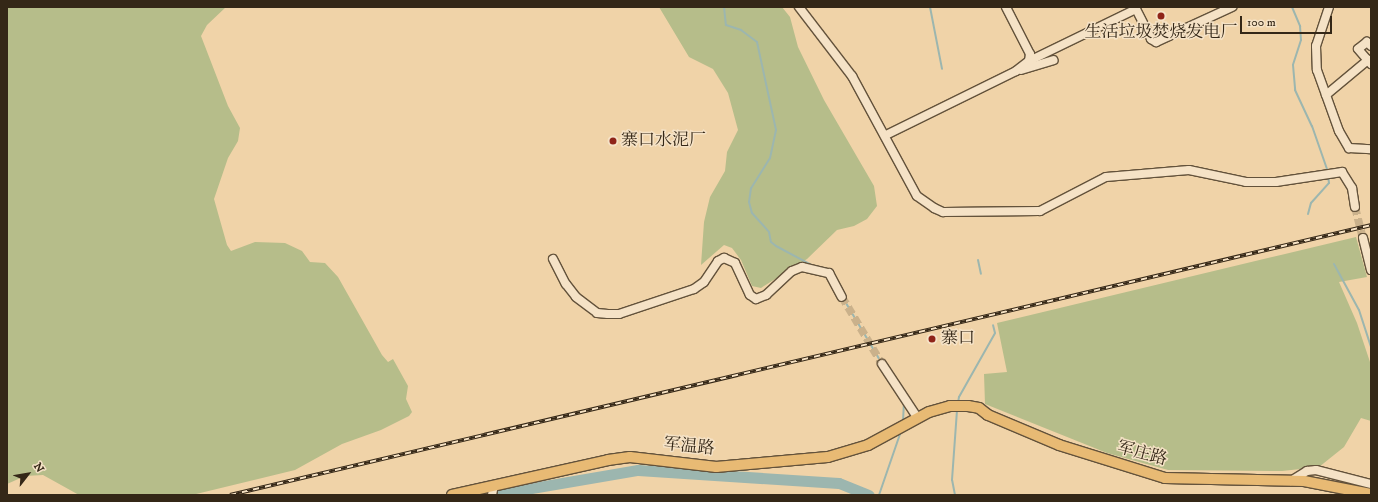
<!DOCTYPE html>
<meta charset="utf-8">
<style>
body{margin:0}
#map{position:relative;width:1378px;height:502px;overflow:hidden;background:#f0d3a8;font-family:"IM FELL DW Pica","Noto Serif SC",serif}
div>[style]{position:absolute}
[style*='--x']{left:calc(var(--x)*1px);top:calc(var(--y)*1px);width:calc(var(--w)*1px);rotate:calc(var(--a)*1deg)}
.green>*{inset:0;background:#b6bd8a}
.stream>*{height:2px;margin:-1px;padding:0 1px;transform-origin:1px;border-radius:1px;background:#9cb6af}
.river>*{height:11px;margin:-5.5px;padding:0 5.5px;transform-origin:5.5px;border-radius:5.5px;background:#9cb6af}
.minor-tunnel>*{height:8px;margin-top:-4px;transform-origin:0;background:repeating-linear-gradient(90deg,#cab18b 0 8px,transparent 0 12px)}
.roads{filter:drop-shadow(1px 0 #63523b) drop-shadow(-1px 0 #63523b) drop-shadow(0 1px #63523b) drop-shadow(0 -1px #63523b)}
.minor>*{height:8px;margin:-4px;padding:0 4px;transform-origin:4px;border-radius:4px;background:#f5e2c6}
.major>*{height:10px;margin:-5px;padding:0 5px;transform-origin:5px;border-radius:5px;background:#e8ba74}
.rail>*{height:3.5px;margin-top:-1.75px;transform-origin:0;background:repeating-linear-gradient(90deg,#f5e2c6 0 6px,#342717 0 12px);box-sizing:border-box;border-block:1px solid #342717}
.dots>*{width:11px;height:11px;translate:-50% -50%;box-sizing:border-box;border:2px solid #f5e2c6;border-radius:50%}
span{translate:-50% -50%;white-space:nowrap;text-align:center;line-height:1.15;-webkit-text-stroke:3px #f5e2c6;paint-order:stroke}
.poi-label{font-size:17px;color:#342717}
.left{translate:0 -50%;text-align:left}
.street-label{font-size:17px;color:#342717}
.frame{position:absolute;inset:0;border:8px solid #342717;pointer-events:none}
.north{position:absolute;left:8px;top:454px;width:40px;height:40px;-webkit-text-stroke:3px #f5e2c6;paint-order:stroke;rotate:59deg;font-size:11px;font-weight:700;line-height:16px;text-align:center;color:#342717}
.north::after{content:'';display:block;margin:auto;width:14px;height:18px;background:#342717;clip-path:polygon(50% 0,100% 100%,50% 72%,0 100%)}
.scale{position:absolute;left:1240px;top:16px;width:92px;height:18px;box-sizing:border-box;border:2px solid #342717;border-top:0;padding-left:5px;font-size:12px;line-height:14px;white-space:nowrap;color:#342717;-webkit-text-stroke:3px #f5e2c6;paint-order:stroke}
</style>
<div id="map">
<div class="green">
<i style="clip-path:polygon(7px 7px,226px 7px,207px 25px,201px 36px,228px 106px,240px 128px,238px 141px,228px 158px,214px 199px,227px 245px,231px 251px,255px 242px,285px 243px,302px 251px,310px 262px,325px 263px,338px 277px,382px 355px,388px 362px,393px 359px,408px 386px,406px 399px,412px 412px,409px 416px,381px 430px,342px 444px,295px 470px,192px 495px,79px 495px,43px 475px,25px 476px,7px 484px)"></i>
<i style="clip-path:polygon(659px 7px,782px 7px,790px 17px,798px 47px,824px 100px,874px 186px,877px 206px,867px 219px,854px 226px,837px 230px,807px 259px,761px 288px,752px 286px,741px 260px,732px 248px,724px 245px,701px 265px,704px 222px,710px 197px,725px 171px,727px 152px,738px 130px,728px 93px,713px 69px,689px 57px)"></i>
<i style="clip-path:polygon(1356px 237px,1367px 277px,1339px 282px,1357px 323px,1371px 365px,1371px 421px,1361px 418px,1344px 447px,1319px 467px,1282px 471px,1168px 470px,1107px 453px,985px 404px,984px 374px,1007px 372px,997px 323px)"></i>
</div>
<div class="stream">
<i style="--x:724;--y:7;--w:18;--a:84"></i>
<i style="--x:726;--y:25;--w:16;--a:18"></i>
<i style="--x:741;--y:30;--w:20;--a:37"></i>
<i style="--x:757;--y:42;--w:90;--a:77.8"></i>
<i style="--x:776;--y:130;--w:29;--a:102"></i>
<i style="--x:770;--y:158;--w:36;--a:122"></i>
<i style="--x:751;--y:188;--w:14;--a:98"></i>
<i style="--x:749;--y:202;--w:11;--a:75"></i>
<i style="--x:752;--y:213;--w:25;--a:48"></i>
<i style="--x:769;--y:232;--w:10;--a:79"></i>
<i style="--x:771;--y:242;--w:6;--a:39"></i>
<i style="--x:776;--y:246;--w:47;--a:28.2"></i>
<i style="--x:930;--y:7;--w:63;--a:79"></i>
<i style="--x:1292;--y:7;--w:21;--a:67"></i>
<i style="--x:1300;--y:26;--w:14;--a:86"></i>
<i style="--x:1301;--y:40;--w:26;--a:108"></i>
<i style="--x:1293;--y:65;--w:25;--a:85"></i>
<i style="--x:1295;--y:90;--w:40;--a:65"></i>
<i style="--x:1312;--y:126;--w:49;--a:70.8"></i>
<i style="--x:1308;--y:214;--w:11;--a:-75"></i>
<i style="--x:1311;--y:203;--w:27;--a:-48"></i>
<i style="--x:1329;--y:183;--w:7;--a:-98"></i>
<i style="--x:978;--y:260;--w:14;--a:78"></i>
<i style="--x:1334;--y:264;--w:52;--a:61.5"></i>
<i style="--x:1359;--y:310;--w:38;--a:72"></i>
<i style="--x:843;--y:298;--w:74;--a:59.3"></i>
<i style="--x:958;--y:403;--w:6;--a:-81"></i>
<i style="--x:959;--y:397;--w:73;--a:-60.6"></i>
<i style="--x:995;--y:333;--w:8;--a:-104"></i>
<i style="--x:903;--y:421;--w:17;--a:-87"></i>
<i style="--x:879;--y:495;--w:68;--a:-71"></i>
<i style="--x:955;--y:495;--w:15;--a:-101"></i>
<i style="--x:952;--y:480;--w:70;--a:-85.9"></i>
</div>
<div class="river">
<i style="--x:497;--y:494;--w:143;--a:-9.7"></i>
<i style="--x:638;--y:470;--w:201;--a:3.7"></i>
<i style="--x:839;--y:483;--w:32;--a:22"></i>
</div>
<div class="minor-tunnel">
<i style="--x:1355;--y:207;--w:32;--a:76"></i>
<i style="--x:842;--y:297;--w:78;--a:59.2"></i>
</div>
<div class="roads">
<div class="minor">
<i style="--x:799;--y:7;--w:87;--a:52.5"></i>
<i style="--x:852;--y:76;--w:136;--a:61.6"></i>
<i style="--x:917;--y:196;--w:21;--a:35"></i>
<i style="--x:934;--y:208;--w:10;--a:24"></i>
<i style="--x:943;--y:212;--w:97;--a:-0.6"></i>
<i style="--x:1040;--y:211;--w:74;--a:-27.3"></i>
<i style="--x:1106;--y:177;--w:83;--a:-4.8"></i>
<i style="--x:1189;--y:170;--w:58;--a:11.9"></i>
<i style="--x:1246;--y:182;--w:30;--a:0"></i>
<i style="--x:1276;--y:182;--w:67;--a:-8.6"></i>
<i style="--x:1342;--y:172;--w:19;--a:58"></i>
<i style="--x:1352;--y:188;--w:19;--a:81"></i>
<i style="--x:1135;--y:7;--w:36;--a:63"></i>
<i style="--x:1151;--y:39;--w:6;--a:31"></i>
<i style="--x:1156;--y:42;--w:84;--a:-24.7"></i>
<i style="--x:1329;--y:7;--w:41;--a:108.4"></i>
<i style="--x:1316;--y:46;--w:24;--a:88"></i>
<i style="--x:1317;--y:70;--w:65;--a:70.2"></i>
<i style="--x:1339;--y:131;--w:20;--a:60"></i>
<i style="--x:1349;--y:148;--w:22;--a:3"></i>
<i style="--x:1371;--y:46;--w:6;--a:-135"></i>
<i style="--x:1367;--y:42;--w:11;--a:142"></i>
<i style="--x:1358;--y:49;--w:20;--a:49"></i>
<i style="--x:1029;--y:61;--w:119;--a:-25.9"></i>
<i style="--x:1021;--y:70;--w:34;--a:-17"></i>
<i style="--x:1326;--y:95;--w:55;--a:-39.8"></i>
<i style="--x:886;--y:135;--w:145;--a:-26.2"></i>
<i style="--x:1016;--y:71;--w:16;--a:-38"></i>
<i style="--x:1029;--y:61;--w:7;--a:-82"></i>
<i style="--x:1030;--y:54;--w:53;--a:-117.1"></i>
<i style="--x:1363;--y:238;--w:33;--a:76"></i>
<i style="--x:553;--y:259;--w:28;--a:63"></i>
<i style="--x:566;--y:284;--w:16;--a:52"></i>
<i style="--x:576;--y:297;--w:26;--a:37"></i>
<i style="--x:597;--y:313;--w:11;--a:5"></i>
<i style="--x:608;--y:314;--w:11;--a:0"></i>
<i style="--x:619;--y:314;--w:79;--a:-18.4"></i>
<i style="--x:694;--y:289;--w:12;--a:-35"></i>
<i style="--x:704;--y:282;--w:25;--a:-56"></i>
<i style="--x:718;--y:261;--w:7;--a:-27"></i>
<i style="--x:724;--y:258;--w:12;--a:24"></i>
<i style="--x:735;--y:263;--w:35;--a:65"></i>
<i style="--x:750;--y:295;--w:7;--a:34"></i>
<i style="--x:756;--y:299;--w:11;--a:-22"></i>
<i style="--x:766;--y:295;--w:35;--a:-43"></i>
<i style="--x:792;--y:271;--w:11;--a:-22"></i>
<i style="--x:802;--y:267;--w:28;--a:13"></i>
<i style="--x:829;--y:273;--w:27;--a:62"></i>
<i style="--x:882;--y:364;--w:64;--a:56.6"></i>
<i style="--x:1291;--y:481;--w:19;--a:-32"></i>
<i style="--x:1307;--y:471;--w:9;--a:-6"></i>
<i style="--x:1316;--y:470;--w:57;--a:14.3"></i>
<i style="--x:492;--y:495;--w:10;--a:-79"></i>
</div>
<div class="major">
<i style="--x:452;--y:495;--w:160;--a:-12.6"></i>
<i style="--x:608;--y:460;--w:22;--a:-8"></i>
<i style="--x:630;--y:457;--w:87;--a:6.6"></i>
<i style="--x:716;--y:467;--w:112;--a:-5.1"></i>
<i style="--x:828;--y:457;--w:42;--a:-16.7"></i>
<i style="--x:868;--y:445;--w:69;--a:-28.4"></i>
<i style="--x:929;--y:412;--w:22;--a:-16"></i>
<i style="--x:950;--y:406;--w:18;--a:0"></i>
<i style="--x:968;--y:406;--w:11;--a:10"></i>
<i style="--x:979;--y:408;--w:11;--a:38"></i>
<i style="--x:988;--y:415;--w:77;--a:22.9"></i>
<i style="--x:1059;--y:445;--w:111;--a:17.3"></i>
<i style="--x:1165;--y:478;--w:139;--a:1.2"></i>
<i style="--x:1304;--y:481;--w:68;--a:11"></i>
</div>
</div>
<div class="rail">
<i style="--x:230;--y:495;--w:1173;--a:-13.31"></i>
</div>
<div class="dots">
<i style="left:1161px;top:16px;background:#8f2418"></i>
<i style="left:613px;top:141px;background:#8f2418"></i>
<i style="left:932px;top:339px;background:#8f2418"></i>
</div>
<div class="poi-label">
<span style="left:1161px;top:33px">生活垃圾焚烧发电厂</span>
<span class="left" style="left:621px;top:141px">寨口水泥厂</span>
<span class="left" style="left:941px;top:339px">寨口</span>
</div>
<div class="street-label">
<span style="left:689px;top:447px;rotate:6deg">军温路</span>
<span style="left:1142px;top:454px;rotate:15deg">军庄路</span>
</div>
<div class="frame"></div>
<div class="north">N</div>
<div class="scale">100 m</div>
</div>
